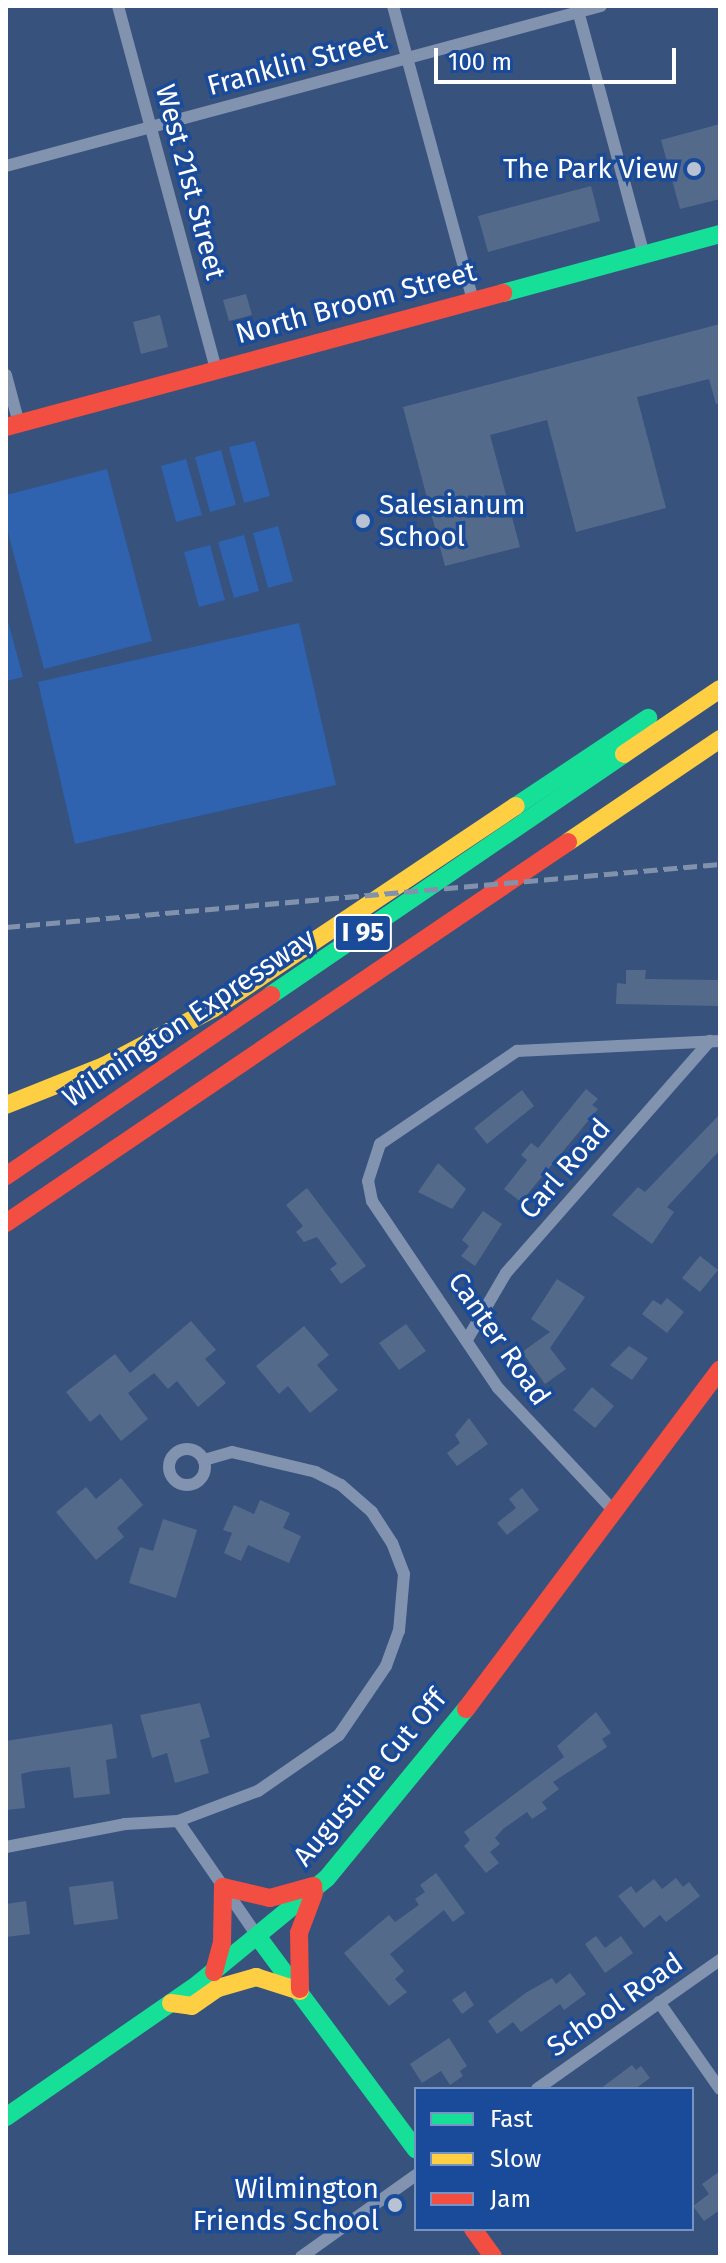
<!DOCTYPE html>
<style>
body{margin:0}
#map{position:relative;width:726px;height:2263px;overflow:hidden;background:#37527d;font-family:"Fira Sans",sans-serif}
div>[style]{position:absolute}
[style*='--x']{left:calc(var(--x)*1px);top:calc(var(--y)*1px);width:calc(var(--w)*1px);rotate:calc(var(--a)*1deg)}
.green>*{inset:0;background:#2f62af}
.building>*{inset:0;background:#546a8b}
.street>*{height:12px;margin:-6px;padding:0 6px;transform-origin:6px;border-radius:6px;background:#8293af}
.street>.ring{margin:-6px;padding:0;box-sizing:content-box;background:none;border:12px solid #8293af;border-radius:50%}
.fast>*{height:18px;margin:-9px;padding:0 9px;transform-origin:9px;border-radius:9px;background:#16e098}
.slow>*{height:18px;margin:-9px;padding:0 9px;transform-origin:9px;border-radius:9px;background:#ffcf43}
.jam>*{height:18px;margin:-9px;padding:0 9px;transform-origin:9px;border-radius:9px;background:#f24e42}
.rail>*{height:5px;margin-top:-2.5px;transform-origin:0;background:repeating-linear-gradient(90deg,#8192ad 0 14px,transparent 0 20px)}
.dots>*{width:22px;height:22px;translate:-50% -50%;box-sizing:border-box;border:4px solid #1a4b9a;border-radius:50%}
span{translate:-50% -50%;white-space:nowrap;text-align:center;line-height:1.15;-webkit-text-stroke:7px #1a4b9a;paint-order:stroke}
.shield-label span{padding:2px 6px;background:#1a4b9a;border:2px solid;border-radius:6px;-webkit-text-stroke-width:0}
.shield-label{font-size:26px;color:#fff;font-weight:700}
.street-label{font-size:28px;color:#fff}
.poi-label{font-size:28px;color:#fff}
.right{translate:-100% -50%;text-align:right}
.left{translate:0 -50%;text-align:left}
.frame{position:absolute;inset:0;border:8px solid #fff;pointer-events:none}
.legend{position:absolute;left:414px;top:2087px;width:280px;height:144px;box-sizing:border-box;background:#1a4b9a;border:2px solid #7693c2;margin:0;padding:10px 14px;list-style:none;font-size:24px;color:#fff}
.legend li{display:flex;align-items:center;gap:16px;height:40px}
.legend b{width:40px;border:2px solid #7693c2}
.scale{position:absolute;left:434px;top:48px;width:242px;height:36px;box-sizing:border-box;border:4px solid #fff;border-top:0;padding-left:10px;font-size:24px;line-height:28px;white-space:nowrap;color:#fff;-webkit-text-stroke:6px #1a4b9a;paint-order:stroke}
</style>
<div id="map">
<div class="green">
<i style="clip-path:polygon(255px 441px,270px 496px,244px 503px,229px 447px)"></i>
<i style="clip-path:polygon(221px 450px,236px 505px,210px 512px,195px 457px)"></i>
<i style="clip-path:polygon(186px 459px,202px 515px,176px 522px,161px 466px)"></i>
<i style="clip-path:polygon(107px 469px,152px 641px,44px 669px,6px 525px,6px 495px)"></i>
<i style="clip-path:polygon(278px 526px,293px 581px,268px 588px,253px 533px)"></i>
<i style="clip-path:polygon(244px 535px,259px 591px,234px 598px,218px 542px)"></i>
<i style="clip-path:polygon(210px 545px,225px 600px,199px 607px,184px 552px)"></i>
<i style="clip-path:polygon(6px 614px,23px 677px,6px 681px)"></i>
<i style="clip-path:polygon(299px 623px,336px 785px,75px 844px,38px 682px)"></i>
</div>
<div class="building">
<i style="clip-path:polygon(720px 124px,720px 199px,680px 209px,661px 140px)"></i>
<i style="clip-path:polygon(591px 186px,600px 221px,488px 252px,478px 216px)"></i>
<i style="clip-path:polygon(246px 294px,252px 315px,229px 321px,223px 300px)"></i>
<i style="clip-path:polygon(160px 315px,168px 347px,141px 354px,133px 322px)"></i>
<i style="clip-path:polygon(720px 324px,720px 403px,716px 404px,709px 379px,637px 397px,666px 508px,576px 532px,547px 420px,490px 435px,520px 547px,445px 566px,403px 407px)"></i>
<i style="clip-path:polygon(626px 970px,646px 970px,645px 979px,720px 980px,720px 1006px,616px 1004px,617px 983px,626px 984px)"></i>
<i style="clip-path:polygon(586px 1089px,598px 1099px,592px 1105px,598px 1109px,521px 1202px,504px 1189px,527px 1160px,521px 1155px,531px 1143px,538px 1148px)"></i>
<i style="clip-path:polygon(522px 1090px,534px 1106px,487px 1144px,474px 1128px)"></i>
<i style="clip-path:polygon(720px 1114px,720px 1150px,667px 1207px,674px 1212px,652px 1244px,612px 1215px,638px 1187px,645px 1192px)"></i>
<i style="clip-path:polygon(438px 1163px,466px 1189px,452px 1209px,418px 1192px)"></i>
<i style="clip-path:polygon(307px 1188px,366px 1266px,341px 1284px,330px 1269px,337px 1264px,317px 1237px,304px 1242px,296px 1232px,303px 1226px,286px 1205px)"></i>
<i style="clip-path:polygon(483px 1211px,502px 1224px,475px 1266px,461px 1256px,469px 1246px,462px 1240px)"></i>
<i style="clip-path:polygon(700px 1256px,718px 1270px,700px 1292px,682px 1278px)"></i>
<i style="clip-path:polygon(557px 1279px,585px 1297px,550px 1348px,566px 1369px,545px 1384px,522px 1352px,550px 1332px,531px 1319px)"></i>
<i style="clip-path:polygon(667px 1298px,684px 1312px,667px 1333px,642px 1314px,653px 1300px,661px 1305px)"></i>
<i style="clip-path:polygon(191px 1321px,216px 1350px,205px 1359px,226px 1383px,198px 1407px,177px 1381px,168px 1389px,154px 1373px,128px 1393px,148px 1419px,121px 1441px,100px 1414px,90px 1422px,66px 1392px,115px 1354px,130px 1373px)"></i>
<i style="clip-path:polygon(406px 1324px,426px 1351px,399px 1370px,379px 1343px)"></i>
<i style="clip-path:polygon(304px 1326px,329px 1355px,317px 1365px,338px 1390px,310px 1413px,288px 1386px,279px 1394px,256px 1366px)"></i>
<i style="clip-path:polygon(629px 1346px,648px 1358px,632px 1380px,610px 1365px)"></i>
<i style="clip-path:polygon(592px 1387px,614px 1406px,595px 1428px,573px 1410px)"></i>
<i style="clip-path:polygon(469px 1418px,488px 1444px,457px 1466px,447px 1453px,460px 1443px,455px 1435px)"></i>
<i style="clip-path:polygon(121px 1478px,143px 1505px,117px 1528px,124px 1537px,96px 1560px,56px 1512px,86px 1487px,96px 1499px)"></i>
<i style="clip-path:polygon(522px 1488px,539px 1510px,507px 1535px,497px 1523px,516px 1508px,509px 1499px)"></i>
<i style="clip-path:polygon(260px 1500px,290px 1513px,283px 1528px,301px 1536px,289px 1563px,248px 1545px,241px 1561px,224px 1553px,232px 1533px,223px 1530px,234px 1505px,254px 1514px)"></i>
<i style="clip-path:polygon(163px 1519px,197px 1530px,176px 1598px,129px 1583px,140px 1547px,153px 1551px)"></i>
<i style="clip-path:polygon(200px 1703px,210px 1737px,200px 1740px,209px 1773px,175px 1783px,167px 1753px,152px 1758px,140px 1715px)"></i>
<i style="clip-path:polygon(596px 1712px,611px 1733px,602px 1739px,607px 1747px,553px 1782px,559px 1789px,542px 1802px,547px 1809px,532px 1819px,527px 1812px,503px 1829px,495px 1838px,500px 1844px,490px 1852px,499px 1863px,486px 1873px,464px 1846px,470px 1840px,464px 1832px,564px 1757px,557px 1746px)"></i>
<i style="clip-path:polygon(112px 1724px,117px 1758px,106px 1760px,110px 1794px,74px 1798px,70px 1767px,33px 1771px,21px 1774px,25px 1808px,6px 1810px,6px 1741px)"></i>
<i style="clip-path:polygon(436px 1873px,465px 1913px,453px 1922px,444px 1910px,390px 1954px,404px 1971px,395px 1979px,407px 1992px,389px 2006px,344px 1953px,389px 1915px,395px 1922px,419px 1905px,415px 1899px,425px 1892px,420px 1885px)"></i>
<i style="clip-path:polygon(676px 1878px,683px 1887px,689px 1882px,700px 1896px,666px 1922px,660px 1915px,644px 1928px,618px 1896px,631px 1886px,636px 1893px,654px 1879px,662px 1889px)"></i>
<i style="clip-path:polygon(113px 1881px,118px 1919px,74px 1925px,69px 1887px)"></i>
<i style="clip-path:polygon(26px 1901px,30px 1934px,6px 1937px,6px 1904px)"></i>
<i style="clip-path:polygon(596px 1936px,605px 1948px,621px 1936px,633px 1953px,605px 1973px,585px 1944px)"></i>
<i style="clip-path:polygon(570px 1973px,586px 1994px,564px 2010px,560px 2004px,521px 2032px,513px 2022px,497px 2034px,488px 2021px,527px 1992px,552px 1978px,556px 1984px)"></i>
<i style="clip-path:polygon(465px 1991px,474px 2005px,462px 2014px,452px 2000px)"></i>
<i style="clip-path:polygon(449px 2038px,467px 2066px,460px 2071px,463px 2076px,450px 2085px,441px 2071px,422px 2083px,410px 2064px)"></i>
<i style="clip-path:polygon(632px 2065px,636px 2070px,641px 2066px,650px 2078px,635px 2089px,600px 2089px)"></i>
<i style="clip-path:polygon(720px 2171px,720px 2210px,704px 2221px,693px 2206px,709px 2194px,702px 2184px)"></i>
</div>
<div class="street">
<i style="--x:118;--y:6;--w:377;--a:74.9"></i>
<i style="--x:393;--y:6;--w:306;--a:74.8"></i>
<i style="--x:577;--y:7;--w:257;--a:74.9"></i>
<i style="--x:6;--y:166;--w:616;--a:-15.05"></i>
<i style="--x:6;--y:375;--w:51;--a:75.1"></i>
<i style="--x:468;--y:1338;--w:75;--a:-59.7"></i>
<i style="--x:506;--y:1273;--w:309;--a:-48.7"></i>
<i class="ring" style="left:169px;top:1449px;width:24px;height:24px"></i>
<i style="--x:613;--y:1510;--w:168;--a:-133.3"></i>
<i style="--x:498;--y:1388;--w:225;--a:-124"></i>
<i style="--x:372;--y:1201;--w:20;--a:-101"></i>
<i style="--x:368;--y:1181;--w:39;--a:-72"></i>
<i style="--x:380;--y:1144;--w:166;--a:-34.2"></i>
<i style="--x:517;--y:1051;--w:203;--a:-2.8"></i>
<i style="--x:178;--y:1821;--w:141;--a:55.4"></i>
<i style="--x:6;--y:1847;--w:121;--a:-10.9"></i>
<i style="--x:125;--y:1824;--w:53;--a:-3.2"></i>
<i style="--x:178;--y:1821;--w:85;--a:-20.6"></i>
<i style="--x:258;--y:1791;--w:98;--a:-34.7"></i>
<i style="--x:339;--y:1735;--w:83;--a:-55.7"></i>
<i style="--x:386;--y:1666;--w:37;--a:-70"></i>
<i style="--x:399;--y:1631;--w:57;--a:-85"></i>
<i style="--x:404;--y:1574;--w:33;--a:-111"></i>
<i style="--x:392;--y:1543;--w:37;--a:-123"></i>
<i style="--x:372;--y:1512;--w:41;--a:-138.9"></i>
<i style="--x:341;--y:1485;--w:28;--a:-153"></i>
<i style="--x:316;--y:1472;--w:86;--a:-166.6"></i>
<i style="--x:232;--y:1452;--w:29;--a:164"></i>
<i style="--x:659;--y:2002;--w:106;--a:55"></i>
<i style="--x:537;--y:2089;--w:224;--a:-35.2"></i>
<i style="--x:301;--y:2257;--w:141;--a:-35.5"></i>
</div>
<div class="fast">
<i style="--x:503;--y:293;--w:225;--a:-15.2"></i>
<i style="--x:516;--y:806;--w:159;--a:-33.7"></i>
<i style="--x:271;--y:995;--w:427;--a:-34.3"></i>
<i style="--x:258;--y:1937;--w:265;--a:53.4"></i>
<i style="--x:6;--y:2117;--w:234;--a:-34.7"></i>
<i style="--x:198;--y:1984;--w:167;--a:-39.4"></i>
<i style="--x:327;--y:1878;--w:219;--a:-50.6"></i>
</div>
<div class="slow">
<i style="--x:624;--y:754;--w:116;--a:-34.1"></i>
<i style="--x:568;--y:842;--w:184;--a:-34.1"></i>
<i style="--x:6;--y:1105;--w:105;--a:-21.7"></i>
<i style="--x:104;--y:1066;--w:124;--a:-27.8"></i>
<i style="--x:214;--y:1008;--w:363;--a:-33.8"></i>
<i style="--x:171;--y:2003;--w:21;--a:8"></i>
<i style="--x:192;--y:2006;--w:32;--a:-35"></i>
<i style="--x:218;--y:1988;--w:40;--a:-16"></i>
<i style="--x:256;--y:1977;--w:46;--a:17.7"></i>
</div>
<div class="jam">
<i style="--x:6;--y:427;--w:515;--a:-15.09"></i>
<i style="--x:6;--y:1176;--w:321;--a:-34.3"></i>
<i style="--x:6;--y:1223;--w:679;--a:-34.13"></i>
<i style="--x:466;--y:1709;--w:424;--a:-53.2"></i>
<i style="--x:214;--y:1972;--w:30;--a:-75"></i>
<i style="--x:222;--y:1943;--w:56;--a:-89"></i>
<i style="--x:223;--y:1887;--w:48;--a:13.2"></i>
<i style="--x:270;--y:1898;--w:45;--a:-15.6"></i>
<i style="--x:300;--y:1989;--w:56;--a:-91"></i>
<i style="--x:299;--y:1933;--w:43;--a:-69.4"></i>
<i style="--x:473;--y:2229;--w:34;--a:54"></i>
</div>
<div class="rail">
<i style="--x:6;--y:927;--w:717;--a:-5.04"></i>
</div>
<div class="dots">
<i style="left:694px;top:169px;background:#b9c2d2"></i>
<i style="left:363px;top:521px;background:#b9c2d2"></i>
<i style="left:395px;top:2205px;background:#b9c2d2"></i>
</div>
<div class="shield-label">
<span style="left:363px;top:933px">I 95</span>
</div>
<div class="street-label">
<span style="left:297px;top:63px;rotate:-15deg">Franklin Street</span>
<span style="left:190px;top:182px;rotate:75deg">West 21st Street</span>
<span style="left:356px;top:303px;rotate:-15deg">North Broom Street</span>
<span style="left:189px;top:1018px;rotate:-34deg">Wilmington Expressway</span>
<span style="left:565px;top:1169px;rotate:-49deg">Carl Road</span>
<span style="left:499px;top:1339px;rotate:55deg">Canter Road</span>
<span style="left:370px;top:1778px;rotate:-50deg">Augustine Cut Off</span>
<span style="left:615px;top:2005px;rotate:-35deg">School Road</span>
</div>
<div class="poi-label">
<span class="right" style="left:678px;top:169px">The Park View</span>
<span class="left" style="left:379px;top:521px">Salesianum<br>School</span>
<span class="right" style="left:379px;top:2205px">Wilmington<br>Friends School</span>
</div>
<div class="frame"></div>
<ul class="legend">
<li><b style="height:10px;background:#16e098"></b>Fast</li>
<li><b style="height:10px;background:#ffcf43"></b>Slow</li>
<li><b style="height:10px;background:#f24e42"></b>Jam</li>
</ul>
<div class="scale">100 m</div>
</div>
